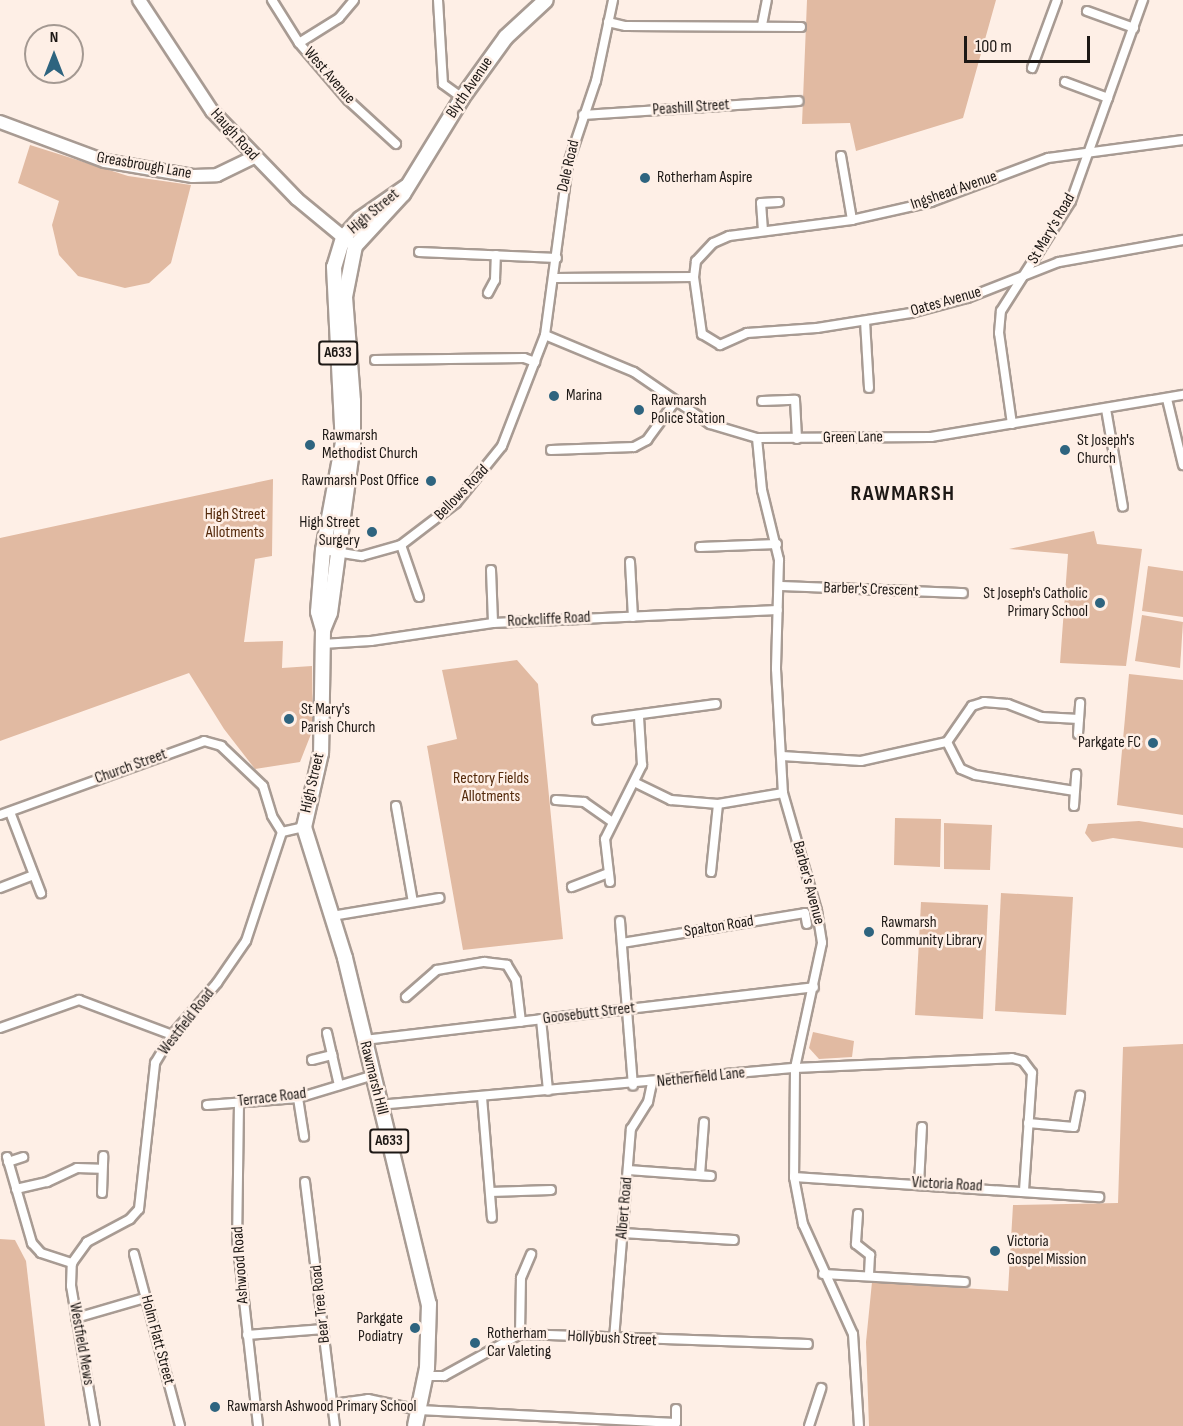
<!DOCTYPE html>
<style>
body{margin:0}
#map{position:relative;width:1183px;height:1426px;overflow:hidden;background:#feefe6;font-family:"Sofia Sans Condensed",sans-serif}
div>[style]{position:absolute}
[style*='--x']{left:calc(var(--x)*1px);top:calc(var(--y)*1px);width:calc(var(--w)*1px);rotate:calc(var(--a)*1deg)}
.green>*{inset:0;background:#e1baa2}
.roads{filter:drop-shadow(2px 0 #a89b93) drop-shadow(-2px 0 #a89b93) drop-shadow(0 2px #a89b93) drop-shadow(0 -2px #a89b93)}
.street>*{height:8px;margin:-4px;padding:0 4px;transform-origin:4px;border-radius:4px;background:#fff}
.secondary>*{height:12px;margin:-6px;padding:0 6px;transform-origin:6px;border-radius:6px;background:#fff}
.primary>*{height:14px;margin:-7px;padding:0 7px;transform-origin:7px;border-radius:7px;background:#fff}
.dots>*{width:16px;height:16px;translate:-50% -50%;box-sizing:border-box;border:3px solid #feefe6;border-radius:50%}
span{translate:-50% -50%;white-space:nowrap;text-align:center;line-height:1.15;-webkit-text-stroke:5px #feefe6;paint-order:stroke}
.shield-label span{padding:2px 4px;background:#feefe6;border:2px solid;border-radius:4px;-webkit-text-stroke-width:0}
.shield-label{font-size:15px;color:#1d1815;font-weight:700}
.street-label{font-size:16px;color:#1d1815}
.poi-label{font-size:16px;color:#1d1815}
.left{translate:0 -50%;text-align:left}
.right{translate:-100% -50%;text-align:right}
.park-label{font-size:16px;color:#53290a}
.district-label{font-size:22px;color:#1d1815;font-weight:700;letter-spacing:1.5px}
.north{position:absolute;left:24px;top:24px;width:60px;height:60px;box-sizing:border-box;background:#feefe6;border:2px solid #a49992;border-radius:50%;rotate:0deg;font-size:16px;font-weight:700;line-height:24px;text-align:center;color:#1d1815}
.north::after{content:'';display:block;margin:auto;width:21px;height:27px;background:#2e647f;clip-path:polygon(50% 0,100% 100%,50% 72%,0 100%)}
.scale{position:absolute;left:964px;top:36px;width:126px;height:27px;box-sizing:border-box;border:3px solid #1d1815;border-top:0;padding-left:8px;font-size:18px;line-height:21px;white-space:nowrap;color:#1d1815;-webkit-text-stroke:4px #feefe6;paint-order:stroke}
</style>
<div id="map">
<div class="green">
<i style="clip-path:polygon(807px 0,996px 0,963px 118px,856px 151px,850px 123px,802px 124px)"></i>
<i style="clip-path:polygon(30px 145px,128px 176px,191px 185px,171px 263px,149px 283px,125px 288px,78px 276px,59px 255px,52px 225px,59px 201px,18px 183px)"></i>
<i style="clip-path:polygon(273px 479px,272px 556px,255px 559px,244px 642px,283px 641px,282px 668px,312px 666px,313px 729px,300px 762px,255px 769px,224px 729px,189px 673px,0 741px,0 538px)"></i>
<i style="clip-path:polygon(1094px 531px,1097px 544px,1142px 549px,1126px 666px,1060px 663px,1068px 554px,1009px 549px)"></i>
<i style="clip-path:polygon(1148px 566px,1183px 571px,1183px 617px,1142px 611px)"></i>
<i style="clip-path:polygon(1142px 615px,1183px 622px,1180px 668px,1135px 661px)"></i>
<i style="clip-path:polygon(517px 660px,538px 684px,563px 939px,463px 950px,427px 746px,457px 739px,442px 670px)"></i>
<i style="clip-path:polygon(1129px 674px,1183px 680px,1183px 815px,1117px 805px)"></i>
<i style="clip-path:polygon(895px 818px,941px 819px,940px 867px,894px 865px)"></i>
<i style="clip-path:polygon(1139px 821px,1183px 828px,1183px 848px,1113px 838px,1092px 842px,1085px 833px,1088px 824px)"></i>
<i style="clip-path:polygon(944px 823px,992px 825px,990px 870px,944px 869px)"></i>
<i style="clip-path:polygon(1001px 893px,1073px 897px,1066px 1015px,995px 1011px)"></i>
<i style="clip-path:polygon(921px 902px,988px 905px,983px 1019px,915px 1015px)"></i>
<i style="clip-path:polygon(813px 1032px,854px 1041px,852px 1057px,819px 1059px,809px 1048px)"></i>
<i style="clip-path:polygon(1183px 1044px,1183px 1426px,869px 1426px,866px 1342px,872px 1282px,1008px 1291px,1013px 1205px,1118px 1203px,1123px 1047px)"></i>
<i style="clip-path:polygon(0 1239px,15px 1240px,26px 1261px,45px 1426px,0 1426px)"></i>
</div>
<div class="roads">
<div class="street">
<i style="--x:272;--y:0;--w:51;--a:57.9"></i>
<i style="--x:299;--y:43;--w:75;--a:49.3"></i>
<i style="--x:348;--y:100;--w:65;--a:42.5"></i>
<i style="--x:438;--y:0;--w:84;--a:86.6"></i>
<i style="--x:443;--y:84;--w:24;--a:36"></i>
<i style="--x:1087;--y:11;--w:50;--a:19.9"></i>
<i style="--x:608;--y:22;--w:18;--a:13"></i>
<i style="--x:626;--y:26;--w:175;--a:0.3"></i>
<i style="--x:762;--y:25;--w:25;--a:-79"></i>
<i style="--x:299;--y:43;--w:47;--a:-32"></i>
<i style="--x:339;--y:18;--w:23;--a:-50"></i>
<i style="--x:1032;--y:68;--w:72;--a:-69.8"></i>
<i style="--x:1065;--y:82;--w:46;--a:20.4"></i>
<i style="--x:583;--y:115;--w:216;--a:-3.7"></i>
<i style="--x:1183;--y:140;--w:136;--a:172.4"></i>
<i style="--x:1048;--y:158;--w:125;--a:159.4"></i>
<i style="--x:931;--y:202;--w:81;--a:167.2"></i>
<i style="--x:852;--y:220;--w:124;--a:172.6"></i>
<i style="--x:729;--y:236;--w:17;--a:156"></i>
<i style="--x:713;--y:243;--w:25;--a:133"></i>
<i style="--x:696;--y:261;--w:16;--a:97"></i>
<i style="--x:694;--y:277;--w:58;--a:82"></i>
<i style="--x:702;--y:334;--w:21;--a:31"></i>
<i style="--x:720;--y:345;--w:30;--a:-24"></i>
<i style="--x:747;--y:333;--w:70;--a:-4.1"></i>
<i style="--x:817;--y:328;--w:95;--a:-9.1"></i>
<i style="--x:911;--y:313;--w:58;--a:-15"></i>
<i style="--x:967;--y:298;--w:99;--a:-21.4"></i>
<i style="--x:1059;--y:262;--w:126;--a:-10.1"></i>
<i style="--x:841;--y:156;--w:65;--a:80.2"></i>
<i style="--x:763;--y:231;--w:28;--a:-94"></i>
<i style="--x:761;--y:203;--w:18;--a:-3"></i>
<i style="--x:419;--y:252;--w:138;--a:2.5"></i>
<i style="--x:555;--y:278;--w:139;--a:-0.4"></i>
<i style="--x:488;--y:293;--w:15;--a:-62"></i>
<i style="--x:495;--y:280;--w:25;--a:-88"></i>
<i style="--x:865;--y:321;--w:67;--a:86.6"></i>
<i style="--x:545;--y:335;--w:96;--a:22.6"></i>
<i style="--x:634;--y:372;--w:92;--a:34.4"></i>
<i style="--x:710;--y:424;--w:49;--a:16.6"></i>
<i style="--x:757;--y:438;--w:174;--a:-0.3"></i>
<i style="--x:931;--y:437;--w:255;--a:-9.5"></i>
<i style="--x:375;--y:360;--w:149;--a:-0.8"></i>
<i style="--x:524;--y:358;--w:12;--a:20"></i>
<i style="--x:1167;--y:399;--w:68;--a:76.4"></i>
<i style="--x:762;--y:401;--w:33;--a:-2"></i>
<i style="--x:795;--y:400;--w:39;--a:87"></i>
<i style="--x:1106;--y:409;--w:99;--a:80.2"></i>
<i style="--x:1012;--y:424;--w:92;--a:-98.1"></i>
<i style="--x:999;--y:333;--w:22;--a:-85"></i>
<i style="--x:1001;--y:311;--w:130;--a:-57.5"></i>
<i style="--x:1071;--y:201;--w:214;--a:-70.3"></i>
<i style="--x:757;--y:438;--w:52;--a:84.5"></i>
<i style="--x:762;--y:490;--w:72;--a:76.3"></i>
<i style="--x:779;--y:560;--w:109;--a:91.6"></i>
<i style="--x:776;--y:669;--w:124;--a:86.8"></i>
<i style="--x:783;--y:793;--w:123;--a:73.9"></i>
<i style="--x:817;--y:911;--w:32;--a:81"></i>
<i style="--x:822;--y:943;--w:128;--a:102.2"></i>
<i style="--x:795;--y:1068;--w:109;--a:90.5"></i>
<i style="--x:794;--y:1177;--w:48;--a:79.2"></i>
<i style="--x:803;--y:1224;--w:121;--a:65.6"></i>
<i style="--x:853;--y:1334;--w:92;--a:86.3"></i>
<i style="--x:551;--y:450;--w:83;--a:-2.1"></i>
<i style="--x:634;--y:447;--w:15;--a:-28"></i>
<i style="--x:647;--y:440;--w:46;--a:-53.9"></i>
<i style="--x:401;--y:545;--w:55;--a:70.9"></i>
<i style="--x:700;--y:547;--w:77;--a:-2.2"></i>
<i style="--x:323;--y:550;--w:39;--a:9"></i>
<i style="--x:362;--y:556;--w:41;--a:-15.8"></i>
<i style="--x:401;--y:545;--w:69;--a:-37.4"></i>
<i style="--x:456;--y:503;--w:73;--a:-51.1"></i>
<i style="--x:502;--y:446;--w:119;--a:-68.8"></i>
<i style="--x:545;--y:335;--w:173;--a:-82.3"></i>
<i style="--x:568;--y:164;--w:88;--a:-71.4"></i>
<i style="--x:596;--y:81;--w:83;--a:-78.1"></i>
<i style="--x:630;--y:562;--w:55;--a:86.9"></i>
<i style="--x:491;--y:570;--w:53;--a:87.8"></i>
<i style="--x:779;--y:586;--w:184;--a:2.2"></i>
<i style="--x:322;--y:644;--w:49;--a:-3.5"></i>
<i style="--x:371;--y:641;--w:123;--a:-8.4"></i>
<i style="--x:493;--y:623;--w:285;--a:-2.6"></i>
<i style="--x:597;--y:720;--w:120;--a:-7.7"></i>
<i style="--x:1078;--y:734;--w:31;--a:-86"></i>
<i style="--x:947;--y:742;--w:44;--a:-55.2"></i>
<i style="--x:972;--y:706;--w:13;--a:-18"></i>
<i style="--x:984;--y:702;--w:24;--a:5"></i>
<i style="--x:1008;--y:704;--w:36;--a:21"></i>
<i style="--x:1042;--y:717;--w:37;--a:3"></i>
<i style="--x:782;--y:756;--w:79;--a:3.6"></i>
<i style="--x:861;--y:761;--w:88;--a:-12.5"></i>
<i style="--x:947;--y:742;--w:30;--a:63"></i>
<i style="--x:961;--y:769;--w:15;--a:23"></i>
<i style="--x:975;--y:775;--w:101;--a:9.1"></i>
<i style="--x:636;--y:783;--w:39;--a:26"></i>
<i style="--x:671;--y:800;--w:47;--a:4.9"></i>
<i style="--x:718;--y:804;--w:66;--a:-9.6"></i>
<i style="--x:556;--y:800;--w:28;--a:4"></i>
<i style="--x:584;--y:802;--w:33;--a:35"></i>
<i style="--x:396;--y:806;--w:97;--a:80"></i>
<i style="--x:1074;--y:806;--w:32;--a:-86"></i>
<i style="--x:10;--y:812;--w:87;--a:69.1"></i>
<i style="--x:0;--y:815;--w:217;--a:-19.9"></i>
<i style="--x:204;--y:741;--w:18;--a:16"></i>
<i style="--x:221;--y:746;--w:58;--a:43.6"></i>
<i style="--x:263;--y:786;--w:31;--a:73"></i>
<i style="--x:272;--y:816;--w:19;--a:58"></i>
<i style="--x:711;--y:872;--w:68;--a:-84.1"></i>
<i style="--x:610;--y:882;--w:43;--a:-96.6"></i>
<i style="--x:605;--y:839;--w:83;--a:-63.4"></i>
<i style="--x:642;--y:765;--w:48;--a:-93.6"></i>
<i style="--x:572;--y:887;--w:39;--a:-21"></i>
<i style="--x:0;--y:888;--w:36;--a:-21"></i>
<i style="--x:332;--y:916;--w:109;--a:-9.5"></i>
<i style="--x:620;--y:921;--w:165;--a:85.5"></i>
<i style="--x:622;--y:943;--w:185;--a:-9.3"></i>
<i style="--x:805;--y:913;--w:11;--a:80"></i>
<i style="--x:406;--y:997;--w:41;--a:-41.1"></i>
<i style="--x:437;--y:970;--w:48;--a:-9.7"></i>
<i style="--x:484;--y:962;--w:23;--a:7"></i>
<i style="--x:507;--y:965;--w:17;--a:59"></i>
<i style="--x:516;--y:980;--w:42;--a:83.2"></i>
<i style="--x:541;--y:1019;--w:72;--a:84.4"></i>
<i style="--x:0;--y:1028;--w:84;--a:-19.5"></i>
<i style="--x:79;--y:1000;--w:99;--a:20.6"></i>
<i style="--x:327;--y:1033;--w:23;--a:77"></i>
<i style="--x:364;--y:1040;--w:453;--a:-6.7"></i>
<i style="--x:312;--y:1060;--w:21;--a:-14"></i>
<i style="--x:332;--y:1055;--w:31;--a:77"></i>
<i style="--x:482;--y:1097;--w:121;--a:85.3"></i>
<i style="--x:298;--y:1098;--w:39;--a:81"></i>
<i style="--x:239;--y:1103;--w:135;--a:90.8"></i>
<i style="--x:237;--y:1238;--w:189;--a:83.6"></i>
<i style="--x:207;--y:1105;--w:91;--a:-4.4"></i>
<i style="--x:298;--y:1098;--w:76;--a:-16.8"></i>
<i style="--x:378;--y:1105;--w:419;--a:-5.1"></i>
<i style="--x:795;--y:1068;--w:217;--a:-2.6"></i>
<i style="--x:1012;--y:1058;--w:11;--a:15"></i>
<i style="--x:1023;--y:1061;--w:15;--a:53"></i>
<i style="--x:1032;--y:1073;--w:116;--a:93.9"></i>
<i style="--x:1028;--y:1123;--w:46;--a:5"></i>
<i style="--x:1074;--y:1127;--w:32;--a:-79"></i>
<i style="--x:7;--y:1157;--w:90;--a:73.8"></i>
<i style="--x:32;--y:1243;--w:13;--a:48"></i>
<i style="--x:41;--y:1253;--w:33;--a:18"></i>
<i style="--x:8;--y:1162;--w:16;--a:-18"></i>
<i style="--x:628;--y:1170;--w:83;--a:4.1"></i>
<i style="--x:700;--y:1175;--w:53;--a:-85.7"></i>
<i style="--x:794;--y:1177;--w:306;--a:3.8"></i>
<i style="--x:305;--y:1182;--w:246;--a:83"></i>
<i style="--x:919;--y:1184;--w:57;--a:-87"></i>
<i style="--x:16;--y:1189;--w:32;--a:-13"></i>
<i style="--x:47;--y:1182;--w:33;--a:-25"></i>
<i style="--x:77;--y:1168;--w:23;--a:2"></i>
<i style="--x:490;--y:1192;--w:61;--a:-1.9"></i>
<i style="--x:102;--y:1193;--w:37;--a:-88"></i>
<i style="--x:858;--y:1214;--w:30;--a:94"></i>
<i style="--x:856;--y:1244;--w:18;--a:38"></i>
<i style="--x:870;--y:1255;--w:20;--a:93"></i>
<i style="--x:623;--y:1233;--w:111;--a:3.6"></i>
<i style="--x:134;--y:1254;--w:178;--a:75"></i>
<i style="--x:823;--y:1274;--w:142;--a:3.2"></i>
<i style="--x:76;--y:1318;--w:72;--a:-16.2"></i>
<i style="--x:520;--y:1334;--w:56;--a:-89"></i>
<i style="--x:521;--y:1278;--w:26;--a:-67"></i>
<i style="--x:247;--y:1335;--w:77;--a:-4.5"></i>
<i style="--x:614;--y:1339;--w:211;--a:-85.4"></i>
<i style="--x:631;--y:1129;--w:32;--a:-58"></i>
<i style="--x:648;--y:1102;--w:19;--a:-78"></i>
<i style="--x:426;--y:1376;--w:18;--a:0"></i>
<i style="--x:444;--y:1376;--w:87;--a:-28.9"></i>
<i style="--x:520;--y:1334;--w:288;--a:2"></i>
<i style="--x:333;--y:1404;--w:35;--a:-8"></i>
<i style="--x:368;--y:1399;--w:52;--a:12.2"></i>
<i style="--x:419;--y:1410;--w:257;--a:2.9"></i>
<i style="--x:676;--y:1423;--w:14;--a:-90"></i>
<i style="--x:95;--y:1426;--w:142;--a:-99.7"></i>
<i style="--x:71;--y:1286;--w:23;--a:-88"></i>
<i style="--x:72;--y:1263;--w:26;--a:-54"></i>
<i style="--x:87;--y:1242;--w:49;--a:-28.1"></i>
<i style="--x:130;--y:1219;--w:13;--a:-48"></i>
<i style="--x:139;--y:1209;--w:147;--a:-83.7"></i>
<i style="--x:155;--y:1063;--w:33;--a:-59"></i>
<i style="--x:172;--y:1035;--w:69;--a:-49.1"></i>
<i style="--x:217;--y:983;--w:51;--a:-55.4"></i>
<i style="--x:246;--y:941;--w:115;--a:-71.7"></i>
<i style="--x:282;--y:832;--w:23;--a:-13"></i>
<i style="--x:809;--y:1426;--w:40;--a:-72"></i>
</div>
<div class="secondary">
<i style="--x:139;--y:0;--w:133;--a:56.7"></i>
<i style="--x:212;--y:111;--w:122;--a:46"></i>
<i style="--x:297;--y:199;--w:67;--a:39.6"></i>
<i style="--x:0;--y:122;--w:112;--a:20.4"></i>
<i style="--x:105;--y:161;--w:89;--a:9.7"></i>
<i style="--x:193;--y:176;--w:24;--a:-2"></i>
<i style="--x:217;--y:175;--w:41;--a:-25.9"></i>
</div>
<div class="primary">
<i style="--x:406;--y:187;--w:56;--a:145.2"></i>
<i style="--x:360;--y:219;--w:25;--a:132"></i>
<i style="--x:343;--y:238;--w:30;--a:107"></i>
<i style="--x:334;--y:267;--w:175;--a:87.1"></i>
<i style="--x:343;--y:442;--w:110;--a:100.5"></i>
<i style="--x:323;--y:550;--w:62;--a:94.6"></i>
<i style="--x:318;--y:612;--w:19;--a:74"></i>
<i style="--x:323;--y:630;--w:123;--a:90.9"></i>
<i style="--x:321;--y:753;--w:76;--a:102.9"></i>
<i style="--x:304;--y:827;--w:137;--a:72.6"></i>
<i style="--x:345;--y:958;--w:356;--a:76.4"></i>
<i style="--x:429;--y:1304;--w:64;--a:91.8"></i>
<i style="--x:427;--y:1368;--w:59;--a:101.7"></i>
<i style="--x:323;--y:630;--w:18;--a:-68"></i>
<i style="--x:330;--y:613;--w:172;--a:-82.3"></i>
<i style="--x:353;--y:443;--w:42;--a:-90"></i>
<i style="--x:353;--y:401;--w:104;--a:-94.4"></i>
<i style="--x:345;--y:297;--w:52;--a:-78.9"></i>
<i style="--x:355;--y:246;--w:71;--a:-47.3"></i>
<i style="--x:403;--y:194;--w:113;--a:-58.4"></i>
<i style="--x:462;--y:98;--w:75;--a:-54.2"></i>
<i style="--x:506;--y:37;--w:54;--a:-42.8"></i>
</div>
</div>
<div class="dots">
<i style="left:645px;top:178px;background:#2e647f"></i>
<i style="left:554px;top:396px;background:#2e647f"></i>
<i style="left:639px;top:410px;background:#2e647f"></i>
<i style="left:310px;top:445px;background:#2e647f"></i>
<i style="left:1065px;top:450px;background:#2e647f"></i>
<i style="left:431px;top:481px;background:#2e647f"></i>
<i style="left:372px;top:532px;background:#2e647f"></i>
<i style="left:1100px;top:603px;background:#2e647f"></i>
<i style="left:289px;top:719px;background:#2e647f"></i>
<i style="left:1153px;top:743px;background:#2e647f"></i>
<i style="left:869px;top:932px;background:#2e647f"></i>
<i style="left:995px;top:1251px;background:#2e647f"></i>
<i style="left:415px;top:1328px;background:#2e647f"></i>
<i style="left:475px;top:1343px;background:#2e647f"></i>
<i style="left:215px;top:1407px;background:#2e647f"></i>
</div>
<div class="shield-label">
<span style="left:338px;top:353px">A633</span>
<span style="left:389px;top:1141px">A633</span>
</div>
<div class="street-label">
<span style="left:329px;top:76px;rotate:49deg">West Avenue</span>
<span style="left:470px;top:88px;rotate:-56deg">Blyth Avenue</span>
<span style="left:691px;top:108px;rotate:-4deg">Peashill Street</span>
<span style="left:234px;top:135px;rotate:48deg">Haugh Road</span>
<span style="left:144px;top:166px;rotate:10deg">Greasbrough Lane</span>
<span style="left:569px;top:166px;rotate:-77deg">Dale Road</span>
<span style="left:954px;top:191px;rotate:-19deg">Ingshead Avenue</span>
<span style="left:374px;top:212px;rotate:-40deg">High Street</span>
<span style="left:1052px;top:229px;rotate:-60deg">St Mary's Road</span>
<span style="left:946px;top:302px;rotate:-16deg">Oates Avenue</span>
<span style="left:853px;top:438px;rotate:-1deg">Green Lane</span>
<span style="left:462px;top:493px;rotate:-46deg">Bellows Road</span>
<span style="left:871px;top:590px;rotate:2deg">Barber's Crescent</span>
<span style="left:549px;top:620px;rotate:-3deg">Rockcliffe Road</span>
<span style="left:131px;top:767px;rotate:-20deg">Church Street</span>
<span style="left:313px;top:783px;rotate:-77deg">High Street</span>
<span style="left:808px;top:883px;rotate:75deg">Barber's Avenue</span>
<span style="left:719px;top:927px;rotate:-9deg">Spalton Road</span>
<span style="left:589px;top:1014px;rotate:-7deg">Goosebutt Street</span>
<span style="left:187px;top:1022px;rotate:-52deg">Westfield Road</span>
<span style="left:373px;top:1078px;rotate:76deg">Rawmarsh Hill</span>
<span style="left:701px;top:1078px;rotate:-6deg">Netherfield Lane</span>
<span style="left:272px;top:1098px;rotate:-7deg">Terrace Road</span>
<span style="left:947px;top:1185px;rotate:3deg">Victoria Road</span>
<span style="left:625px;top:1208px;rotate:-85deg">Albert Road</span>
<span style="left:241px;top:1265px;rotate:-94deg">Ashwood Road</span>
<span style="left:321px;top:1304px;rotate:-96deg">Bear Tree Road</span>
<span style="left:612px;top:1339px;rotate:3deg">Hollybush Street</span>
<span style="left:157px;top:1340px;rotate:75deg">Holm Flatt Street</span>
<span style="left:81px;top:1344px;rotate:80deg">Westfield Mews</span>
</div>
<div class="poi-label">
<span class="left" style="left:657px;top:178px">Rotherham Aspire</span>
<span class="left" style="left:566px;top:396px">Marina</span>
<span class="left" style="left:651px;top:410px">Rawmarsh<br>Police Station</span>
<span class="left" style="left:322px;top:445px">Rawmarsh<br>Methodist Church</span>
<span class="left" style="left:1077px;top:450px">St Joseph's<br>Church</span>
<span class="right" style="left:419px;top:481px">Rawmarsh Post Office</span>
<span class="right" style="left:360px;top:532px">High Street<br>Surgery</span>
<span class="right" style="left:1088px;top:603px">St Joseph's Catholic<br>Primary School</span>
<span class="left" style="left:301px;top:719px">St Mary's<br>Parish Church</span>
<span class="right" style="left:1141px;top:743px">Parkgate FC</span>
<span class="left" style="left:881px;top:932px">Rawmarsh<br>Community Library</span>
<span class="left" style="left:1007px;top:1251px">Victoria<br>Gospel Mission</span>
<span class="right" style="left:403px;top:1328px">Parkgate<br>Podiatry</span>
<span class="left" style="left:487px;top:1343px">Rotherham<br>Car Valeting</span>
<span class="left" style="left:227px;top:1407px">Rawmarsh Ashwood Primary School</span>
</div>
<div class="park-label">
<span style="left:235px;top:524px">High Street<br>Allotments</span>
<span style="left:491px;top:788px">Rectory Fields<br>Allotments</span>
</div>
<div class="district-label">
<span style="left:903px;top:494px">RAWMARSH</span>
</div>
<div class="north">N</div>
<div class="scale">100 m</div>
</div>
